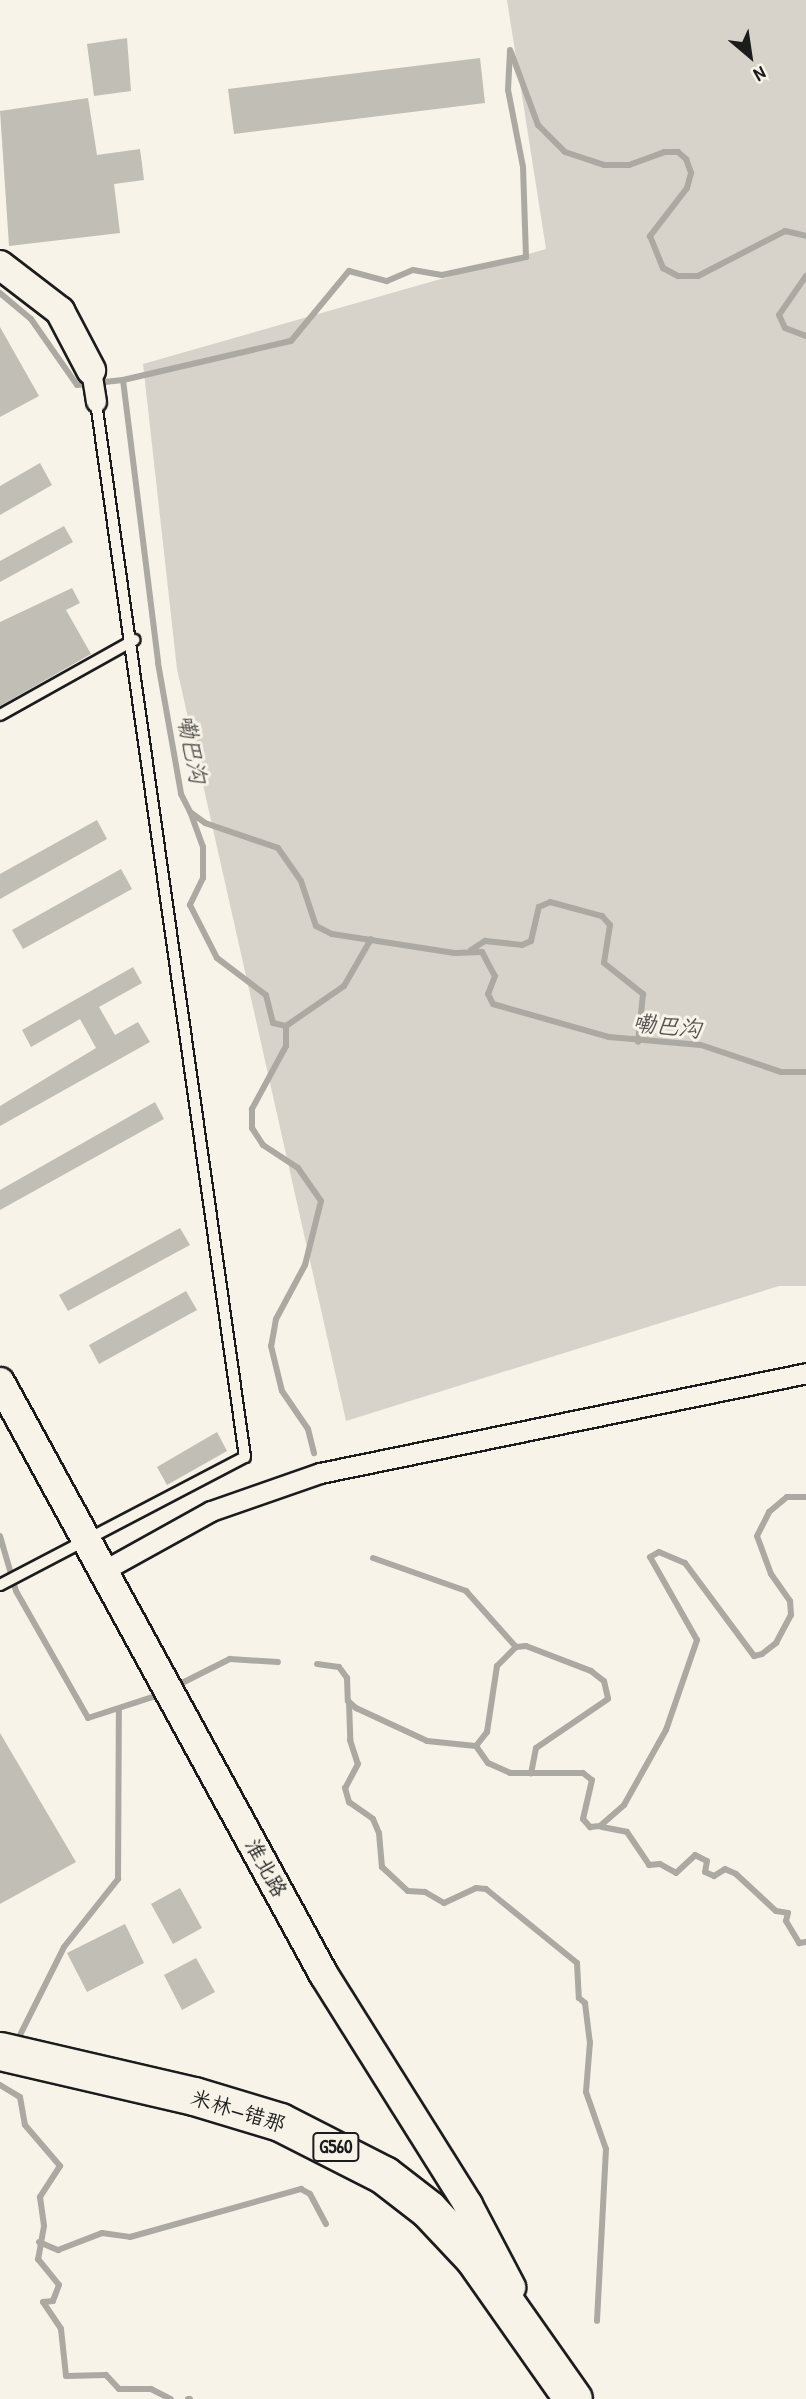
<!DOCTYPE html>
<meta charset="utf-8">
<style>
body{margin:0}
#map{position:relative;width:806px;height:2399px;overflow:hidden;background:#f7f3e8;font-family:"Patrick Hand","LXGW WenKai TC",sans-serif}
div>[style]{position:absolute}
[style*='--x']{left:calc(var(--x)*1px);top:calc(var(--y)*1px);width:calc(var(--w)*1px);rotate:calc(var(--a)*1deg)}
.green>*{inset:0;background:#d7d3cb}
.stream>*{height:6px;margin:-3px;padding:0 3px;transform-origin:3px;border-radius:3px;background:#aca9a2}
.building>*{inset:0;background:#c0beb5}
.roads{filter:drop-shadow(2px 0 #1c1c1c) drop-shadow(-2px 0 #1c1c1c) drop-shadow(0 2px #1c1c1c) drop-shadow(0 -2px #1c1c1c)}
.lane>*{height:10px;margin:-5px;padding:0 5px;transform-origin:5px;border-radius:5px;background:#f7f3e8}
.street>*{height:19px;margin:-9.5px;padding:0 9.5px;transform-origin:9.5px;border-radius:9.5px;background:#f7f3e8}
.secondary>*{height:28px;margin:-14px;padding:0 14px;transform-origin:14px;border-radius:14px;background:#f7f3e8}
.highway>*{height:37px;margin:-18.5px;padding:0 18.5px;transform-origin:18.5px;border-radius:18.5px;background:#f7f3e8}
span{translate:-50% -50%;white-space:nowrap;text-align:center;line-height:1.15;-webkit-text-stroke:6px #f7f3e8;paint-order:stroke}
.shield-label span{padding:2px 5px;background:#f7f3e8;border:2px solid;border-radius:5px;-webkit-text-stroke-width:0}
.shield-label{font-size:19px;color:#1c1c1c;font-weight:700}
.street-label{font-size:21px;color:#1c1c1c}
.water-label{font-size:23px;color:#565452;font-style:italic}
.north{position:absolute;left:715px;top:21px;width:70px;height:70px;-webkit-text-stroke:5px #f7f3e8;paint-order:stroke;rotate:151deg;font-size:19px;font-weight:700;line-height:28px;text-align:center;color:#1c1c1c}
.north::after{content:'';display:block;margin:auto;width:24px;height:32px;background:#1c1c1c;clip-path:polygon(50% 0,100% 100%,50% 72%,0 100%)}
</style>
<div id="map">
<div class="green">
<i style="clip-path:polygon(507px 0,806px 0,806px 1286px,779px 1286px,346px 1421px,177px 669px,143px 364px,546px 249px)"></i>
</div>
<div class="stream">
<i style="--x:511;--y:52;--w:78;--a:69.7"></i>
<i style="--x:538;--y:125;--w:38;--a:45"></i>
<i style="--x:565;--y:152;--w:41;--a:18.4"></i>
<i style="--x:604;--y:165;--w:25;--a:0"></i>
<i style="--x:629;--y:165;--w:37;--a:-20"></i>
<i style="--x:664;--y:152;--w:14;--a:0"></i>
<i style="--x:678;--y:152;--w:11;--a:41"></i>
<i style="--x:686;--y:159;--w:15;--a:70"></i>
<i style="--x:691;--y:173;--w:16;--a:105"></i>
<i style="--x:687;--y:188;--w:61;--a:127.6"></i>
<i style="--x:650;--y:236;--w:35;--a:68"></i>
<i style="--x:663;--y:268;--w:17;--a:28"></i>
<i style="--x:678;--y:276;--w:20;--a:0"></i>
<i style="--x:698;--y:276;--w:98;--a:-27.3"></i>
<i style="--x:785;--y:231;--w:22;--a:13"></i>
<i style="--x:806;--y:276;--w:47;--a:124.7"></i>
<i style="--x:779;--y:315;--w:14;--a:65"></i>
<i style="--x:785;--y:328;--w:22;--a:21"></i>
<i style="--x:0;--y:293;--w:40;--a:40"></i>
<i style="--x:31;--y:319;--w:80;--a:55.1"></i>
<i style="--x:77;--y:385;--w:46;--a:-6.2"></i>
<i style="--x:123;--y:380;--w:172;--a:-13.1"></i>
<i style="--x:291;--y:341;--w:91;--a:-50.4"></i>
<i style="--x:349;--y:271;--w:39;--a:15"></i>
<i style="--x:387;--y:281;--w:28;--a:-23"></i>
<i style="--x:413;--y:270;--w:29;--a:10"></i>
<i style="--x:442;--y:275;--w:86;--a:-12.1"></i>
<i style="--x:526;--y:257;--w:90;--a:-91.9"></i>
<i style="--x:523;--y:167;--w:78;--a:-101"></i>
<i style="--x:508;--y:90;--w:40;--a:-87.1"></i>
<i style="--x:123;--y:380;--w:285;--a:82.9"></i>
<i style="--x:158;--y:663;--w:133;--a:80"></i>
<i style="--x:181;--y:794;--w:20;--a:63"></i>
<i style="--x:190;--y:812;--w:19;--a:36"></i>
<i style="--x:205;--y:823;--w:77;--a:18.9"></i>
<i style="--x:278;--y:848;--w:40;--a:55.1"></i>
<i style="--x:301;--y:881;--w:47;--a:71.6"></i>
<i style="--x:316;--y:926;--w:18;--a:27"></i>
<i style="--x:332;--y:934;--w:124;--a:8.8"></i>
<i style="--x:455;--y:953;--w:27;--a:-2"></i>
<i style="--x:482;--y:952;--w:27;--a:62"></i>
<i style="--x:495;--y:976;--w:19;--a:111"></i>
<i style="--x:488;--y:994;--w:11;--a:63"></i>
<i style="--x:493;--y:1004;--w:121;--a:15.9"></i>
<i style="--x:609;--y:1037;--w:92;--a:5"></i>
<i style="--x:701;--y:1045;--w:84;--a:18.6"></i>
<i style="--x:781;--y:1072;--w:25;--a:0"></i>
<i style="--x:191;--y:814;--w:35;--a:70"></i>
<i style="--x:203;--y:847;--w:31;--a:90"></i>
<i style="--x:203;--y:878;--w:30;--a:116"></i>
<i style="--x:190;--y:905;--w:59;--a:63"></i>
<i style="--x:217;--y:958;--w:61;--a:37.1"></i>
<i style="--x:266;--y:995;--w:29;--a:76"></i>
<i style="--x:273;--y:1023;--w:13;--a:13"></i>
<i style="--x:286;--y:1026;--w:70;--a:-34.6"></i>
<i style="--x:344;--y:986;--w:54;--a:-60.1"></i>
<i style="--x:471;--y:950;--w:17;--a:-33"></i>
<i style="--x:485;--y:941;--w:37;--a:6"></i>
<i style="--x:522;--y:945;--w:10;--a:-24"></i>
<i style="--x:531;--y:941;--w:35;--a:-77"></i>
<i style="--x:539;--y:907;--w:12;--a:-24"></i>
<i style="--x:550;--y:902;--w:54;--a:15.1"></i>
<i style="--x:602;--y:916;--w:12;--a:48"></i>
<i style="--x:610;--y:925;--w:38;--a:99"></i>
<i style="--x:604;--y:963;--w:50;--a:38.5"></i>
<i style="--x:643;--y:994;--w:48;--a:95.9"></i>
<i style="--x:286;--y:1026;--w:20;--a:90"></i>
<i style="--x:286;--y:1046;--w:72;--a:118.4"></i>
<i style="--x:252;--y:1109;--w:19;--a:90"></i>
<i style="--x:252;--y:1128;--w:20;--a:57"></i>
<i style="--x:263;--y:1145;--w:42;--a:33.3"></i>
<i style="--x:298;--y:1168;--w:40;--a:55.1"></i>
<i style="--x:321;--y:1201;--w:66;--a:104"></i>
<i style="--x:305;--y:1265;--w:61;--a:118.2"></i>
<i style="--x:276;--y:1319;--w:27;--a:100"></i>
<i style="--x:271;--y:1346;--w:46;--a:76.3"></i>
<i style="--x:282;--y:1391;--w:46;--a:55.6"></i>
<i style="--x:308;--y:1429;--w:25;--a:76"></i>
<i style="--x:0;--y:1536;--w:57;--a:73.8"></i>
<i style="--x:16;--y:1591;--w:146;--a:60.4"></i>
<i style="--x:88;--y:1718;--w:78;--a:-18"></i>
<i style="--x:373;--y:1558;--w:99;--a:19.5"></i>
<i style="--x:466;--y:1591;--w:75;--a:48.2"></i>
<i style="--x:317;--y:1664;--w:22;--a:8"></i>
<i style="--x:339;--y:1667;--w:14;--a:54"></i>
<i style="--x:347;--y:1678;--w:23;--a:88"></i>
<i style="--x:348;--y:1701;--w:11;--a:41"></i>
<i style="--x:356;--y:1708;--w:78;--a:24.9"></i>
<i style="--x:427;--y:1741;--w:49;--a:5.8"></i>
<i style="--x:476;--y:1746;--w:21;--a:55"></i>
<i style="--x:488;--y:1763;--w:24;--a:24"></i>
<i style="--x:510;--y:1773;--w:73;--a:0"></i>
<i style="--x:583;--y:1773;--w:11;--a:38"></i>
<i style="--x:592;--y:1780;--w:40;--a:103"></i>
<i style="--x:583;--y:1819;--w:11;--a:49"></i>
<i style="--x:590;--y:1827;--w:10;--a:-6"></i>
<i style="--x:600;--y:1826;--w:32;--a:-41"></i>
<i style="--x:624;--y:1805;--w:86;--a:-60.8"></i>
<i style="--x:666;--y:1730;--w:95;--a:-71"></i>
<i style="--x:697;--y:1640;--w:95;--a:-119.5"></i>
<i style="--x:650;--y:1557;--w:10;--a:-29"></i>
<i style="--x:659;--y:1552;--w:28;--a:23"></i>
<i style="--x:685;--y:1563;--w:116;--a:53.4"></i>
<i style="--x:754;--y:1656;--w:8;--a:-14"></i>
<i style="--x:762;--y:1654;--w:18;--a:-38"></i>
<i style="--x:776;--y:1643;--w:32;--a:-62"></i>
<i style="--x:791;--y:1615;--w:14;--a:-94"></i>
<i style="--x:790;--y:1601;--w:33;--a:-125"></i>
<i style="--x:771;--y:1574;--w:40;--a:-110.2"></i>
<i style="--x:757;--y:1536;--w:27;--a:-63"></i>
<i style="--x:769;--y:1512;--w:23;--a:-40"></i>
<i style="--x:787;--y:1497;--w:19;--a:0"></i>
<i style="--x:174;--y:1687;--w:63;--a:-26.6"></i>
<i style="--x:230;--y:1659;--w:48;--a:3.6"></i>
<i style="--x:349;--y:1702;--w:38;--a:88"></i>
<i style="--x:350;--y:1740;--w:25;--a:72"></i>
<i style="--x:358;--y:1764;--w:27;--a:118"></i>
<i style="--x:345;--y:1788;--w:15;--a:74"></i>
<i style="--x:349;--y:1802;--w:29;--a:35"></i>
<i style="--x:373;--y:1819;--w:15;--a:67"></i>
<i style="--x:379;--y:1833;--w:34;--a:85"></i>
<i style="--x:382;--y:1867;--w:35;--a:43"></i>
<i style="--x:408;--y:1891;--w:17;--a:3"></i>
<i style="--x:425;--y:1892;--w:22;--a:30"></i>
<i style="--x:444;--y:1903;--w:35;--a:-25"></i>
<i style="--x:476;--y:1888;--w:10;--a:6"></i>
<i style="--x:486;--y:1889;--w:117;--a:39.1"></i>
<i style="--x:577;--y:1963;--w:35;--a:87"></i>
<i style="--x:579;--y:1998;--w:8;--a:40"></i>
<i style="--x:585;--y:2003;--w:39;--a:83"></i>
<i style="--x:590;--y:2042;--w:50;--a:94.6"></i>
<i style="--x:586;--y:2092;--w:60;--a:70.7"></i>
<i style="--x:606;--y:2149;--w:172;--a:93"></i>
<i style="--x:476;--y:1746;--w:18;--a:-52"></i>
<i style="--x:487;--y:1732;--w:67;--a:-81.4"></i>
<i style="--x:497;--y:1666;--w:27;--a:-45"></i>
<i style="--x:516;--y:1647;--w:10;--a:-6"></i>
<i style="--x:526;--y:1646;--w:70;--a:21"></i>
<i style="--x:591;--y:1671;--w:16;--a:38"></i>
<i style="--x:604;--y:1681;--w:18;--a:77"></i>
<i style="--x:608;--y:1699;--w:87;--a:145.8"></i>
<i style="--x:536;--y:1748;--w:26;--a:101"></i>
<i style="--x:602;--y:1827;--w:25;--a:11"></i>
<i style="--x:627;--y:1832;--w:40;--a:56"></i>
<i style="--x:649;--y:1865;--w:11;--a:-5"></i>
<i style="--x:660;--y:1864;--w:18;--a:29"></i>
<i style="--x:676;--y:1873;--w:26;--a:-43"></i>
<i style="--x:695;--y:1855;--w:13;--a:27"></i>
<i style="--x:707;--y:1861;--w:11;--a:100"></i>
<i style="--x:705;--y:1872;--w:10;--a:24"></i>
<i style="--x:714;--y:1876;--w:13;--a:-32"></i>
<i style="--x:725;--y:1869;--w:12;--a:24"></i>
<i style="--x:736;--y:1874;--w:54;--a:42.8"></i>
<i style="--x:776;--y:1911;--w:12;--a:9"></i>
<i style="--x:788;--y:1913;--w:8;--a:104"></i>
<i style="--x:786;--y:1921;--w:26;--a:59"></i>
<i style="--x:799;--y:1943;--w:7;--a:-8"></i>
<i style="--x:16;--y:2043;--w:107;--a:-63.4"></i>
<i style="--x:64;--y:1947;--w:87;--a:-51.5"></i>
<i style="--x:118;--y:1879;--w:169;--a:-89.7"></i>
<i style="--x:0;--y:2085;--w:23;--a:31"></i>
<i style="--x:20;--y:2097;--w:28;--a:80"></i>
<i style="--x:25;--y:2125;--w:54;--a:49.5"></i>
<i style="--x:60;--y:2166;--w:37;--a:123"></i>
<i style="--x:40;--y:2197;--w:29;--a:82"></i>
<i style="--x:44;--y:2226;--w:34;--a:100"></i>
<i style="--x:38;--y:2259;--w:33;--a:51"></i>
<i style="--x:59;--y:2285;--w:17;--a:111"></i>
<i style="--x:53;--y:2301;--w:10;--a:174"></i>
<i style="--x:43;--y:2302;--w:32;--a:56"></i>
<i style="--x:61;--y:2329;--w:47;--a:83.9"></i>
<i style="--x:66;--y:2376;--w:40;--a:-1.4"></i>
<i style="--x:106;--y:2375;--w:19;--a:47"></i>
<i style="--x:119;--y:2389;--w:32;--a:0"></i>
<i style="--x:151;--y:2389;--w:22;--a:27"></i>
<i style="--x:39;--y:2242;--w:21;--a:23"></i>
<i style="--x:58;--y:2250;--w:47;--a:-21.1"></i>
<i style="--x:102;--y:2233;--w:28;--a:8"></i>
<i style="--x:130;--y:2237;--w:178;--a:-15.7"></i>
<i style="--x:301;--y:2189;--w:10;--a:29"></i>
<i style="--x:310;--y:2194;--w:34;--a:62"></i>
<i style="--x:188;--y:2399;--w:2;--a:0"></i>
</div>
<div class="building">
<i style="clip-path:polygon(127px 38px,131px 91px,94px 96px,87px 44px)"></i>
<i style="clip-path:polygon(480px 58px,485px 103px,234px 134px,228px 89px)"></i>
<i style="clip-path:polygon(88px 98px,97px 155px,140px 149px,144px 180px,114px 184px,120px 233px,9px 246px,0 111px)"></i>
<i style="clip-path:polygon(0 327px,39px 396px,0 417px)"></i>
<i style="clip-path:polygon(40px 463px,52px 485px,0 515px,0 486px)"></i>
<i style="clip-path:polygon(64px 526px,73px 542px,0 582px,0 561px)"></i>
<i style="clip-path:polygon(72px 588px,80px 603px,66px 610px,91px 654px,0 706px,0 622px)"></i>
<i style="clip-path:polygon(97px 820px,107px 839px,0 899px,0 874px)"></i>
<i style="clip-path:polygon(121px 869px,132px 889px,23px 949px,12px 930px)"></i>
<i style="clip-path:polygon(133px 967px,142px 983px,99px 1007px,115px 1035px,138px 1022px,150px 1042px,0 1126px,0 1106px,96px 1048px,80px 1019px,31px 1047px,22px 1030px)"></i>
<i style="clip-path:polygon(155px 1102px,164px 1119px,0 1210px,0 1190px)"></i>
<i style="clip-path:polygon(180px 1228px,190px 1245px,68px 1311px,59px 1295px)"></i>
<i style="clip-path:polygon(186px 1291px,197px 1310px,99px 1364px,89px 1345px)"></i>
<i style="clip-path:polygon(217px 1432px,227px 1451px,167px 1485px,157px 1467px)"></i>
<i style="clip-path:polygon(0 1733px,76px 1862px,0 1904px)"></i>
<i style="clip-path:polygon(180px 1888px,202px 1928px,173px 1944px,151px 1904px)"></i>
<i style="clip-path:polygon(125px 1924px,144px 1963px,87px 1992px,67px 1953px)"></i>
<i style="clip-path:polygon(196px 1958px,215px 1992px,182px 2010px,164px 1975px)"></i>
</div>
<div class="roads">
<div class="lane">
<i style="--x:0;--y:715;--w:154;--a:-29.2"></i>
<i style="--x:0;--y:1585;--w:276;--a:-27.6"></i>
<i style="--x:245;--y:1457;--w:1065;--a:-98.04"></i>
</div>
<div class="street">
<i style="--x:91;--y:370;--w:32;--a:81"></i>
<i style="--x:101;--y:1572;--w:126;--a:-29"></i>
<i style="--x:211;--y:1511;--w:115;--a:-19.2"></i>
<i style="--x:320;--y:1473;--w:496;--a:-11.6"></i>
</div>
<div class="secondary">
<i style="--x:0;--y:265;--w:76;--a:37.5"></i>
<i style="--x:60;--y:311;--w:67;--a:62.3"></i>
<i style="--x:0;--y:1382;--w:676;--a:61.35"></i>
<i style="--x:324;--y:1975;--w:271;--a:57.9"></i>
<i style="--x:468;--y:2205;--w:93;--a:62.3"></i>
</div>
<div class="highway">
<i style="--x:0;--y:2051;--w:199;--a:13.1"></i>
<i style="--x:194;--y:2096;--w:90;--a:16.8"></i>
<i style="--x:280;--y:2122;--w:117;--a:27"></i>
<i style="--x:384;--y:2175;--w:56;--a:37.7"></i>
<i style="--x:428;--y:2209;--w:67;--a:46.8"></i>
<i style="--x:474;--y:2258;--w:172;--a:54.9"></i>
</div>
</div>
<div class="shield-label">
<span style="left:336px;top:2147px">G560</span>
</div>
<div class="street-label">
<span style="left:266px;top:1868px;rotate:61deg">淮北路</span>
<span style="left:238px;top:2111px;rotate:17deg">米林—错那</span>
</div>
<div class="water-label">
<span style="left:192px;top:749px;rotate:79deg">嘞巴沟</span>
<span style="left:667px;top:1026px;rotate:6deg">嘞巴沟</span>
</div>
<div class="north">N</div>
</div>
